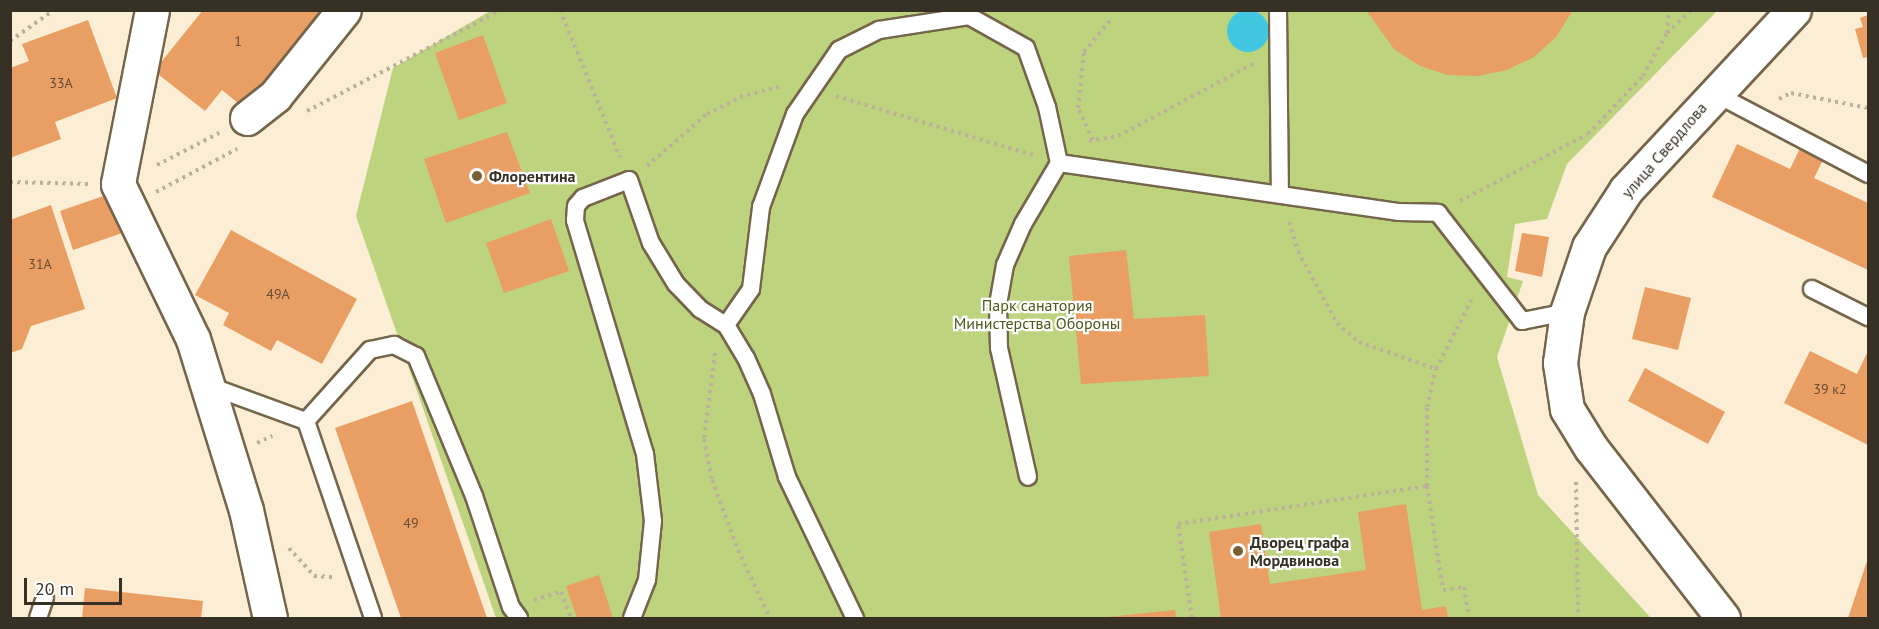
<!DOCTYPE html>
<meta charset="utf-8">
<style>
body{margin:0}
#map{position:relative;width:1879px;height:629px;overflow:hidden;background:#fcedd5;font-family:"PT Sans",sans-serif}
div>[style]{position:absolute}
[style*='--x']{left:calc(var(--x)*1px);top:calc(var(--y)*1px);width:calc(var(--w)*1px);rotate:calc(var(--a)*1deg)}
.green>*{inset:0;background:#bdd37d}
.water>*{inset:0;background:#41c7df}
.round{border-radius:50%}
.building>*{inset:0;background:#e99e63}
.path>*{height:4px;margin-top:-2px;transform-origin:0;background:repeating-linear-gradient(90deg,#bcaf9b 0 3px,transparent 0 7.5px)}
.roads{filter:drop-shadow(2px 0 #75654a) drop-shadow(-2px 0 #75654a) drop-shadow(0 2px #75654a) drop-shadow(0 -2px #75654a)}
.service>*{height:16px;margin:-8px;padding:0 8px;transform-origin:8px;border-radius:8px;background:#fff}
.minor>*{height:33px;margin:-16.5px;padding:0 16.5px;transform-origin:16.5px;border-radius:16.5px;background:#fff}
.secondary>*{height:33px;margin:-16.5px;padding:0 16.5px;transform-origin:16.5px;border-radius:16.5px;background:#fff}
.dots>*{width:16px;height:16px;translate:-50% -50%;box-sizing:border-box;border:3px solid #fff;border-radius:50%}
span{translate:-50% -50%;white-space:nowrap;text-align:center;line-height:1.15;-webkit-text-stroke:4.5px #fff;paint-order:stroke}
.number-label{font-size:14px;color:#644c34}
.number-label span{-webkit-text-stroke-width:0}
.street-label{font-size:16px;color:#373024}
.poi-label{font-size:16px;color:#373024;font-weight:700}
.left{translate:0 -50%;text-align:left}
.park-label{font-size:16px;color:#4c591a}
.frame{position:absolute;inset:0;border:12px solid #373024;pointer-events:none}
.scale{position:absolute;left:24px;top:578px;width:98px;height:27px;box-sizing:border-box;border:3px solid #373024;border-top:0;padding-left:8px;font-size:18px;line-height:21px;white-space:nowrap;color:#373024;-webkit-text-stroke:4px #fff;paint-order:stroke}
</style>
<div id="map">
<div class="green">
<i style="clip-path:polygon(490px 11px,1717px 11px,1567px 164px,1547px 219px,1515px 224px,1507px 277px,1523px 281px,1497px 357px,1538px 495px,1651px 618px,496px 618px,356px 216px,393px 68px)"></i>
</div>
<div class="water">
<i class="round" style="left:1227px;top:10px;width:42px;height:42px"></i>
</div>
<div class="building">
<i style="clip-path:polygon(203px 10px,322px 10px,244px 108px,222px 90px,205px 111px,154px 71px)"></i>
<i style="clip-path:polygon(1366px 10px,1573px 10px,1556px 37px,1534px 57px,1507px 70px,1478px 76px,1448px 75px,1420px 66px,1394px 49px)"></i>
<i style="clip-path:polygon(1868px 15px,1868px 57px,1863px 58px,1855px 29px,1863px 27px,1860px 18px)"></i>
<i style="clip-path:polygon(88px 20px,117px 98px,55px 122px,61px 139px,10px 158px,10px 68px,29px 61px,22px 44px)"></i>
<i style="clip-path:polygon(483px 35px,507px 103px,459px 120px,435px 53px)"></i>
<i style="clip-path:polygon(507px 132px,530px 193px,446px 223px,424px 159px)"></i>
<i style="clip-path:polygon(1737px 144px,1790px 169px,1802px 144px,1825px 156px,1814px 178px,1868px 203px,1868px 270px,1712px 197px)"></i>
<i style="clip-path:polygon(115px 192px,128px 231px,73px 250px,60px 211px)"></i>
<i style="clip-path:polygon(51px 205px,85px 309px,31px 326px,22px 349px,10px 353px,10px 220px)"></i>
<i style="clip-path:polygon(551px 219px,569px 271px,504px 293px,486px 243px)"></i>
<i style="clip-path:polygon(231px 230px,357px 299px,322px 364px,277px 340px,271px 351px,223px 325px,229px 313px,195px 295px)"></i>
<i style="clip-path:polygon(1522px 233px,1549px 237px,1542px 277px,1515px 271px)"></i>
<i style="clip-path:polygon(1126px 250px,1134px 319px,1205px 315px,1209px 376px,1081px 384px,1069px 256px)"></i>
<i style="clip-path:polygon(1645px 287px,1691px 298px,1678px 350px,1632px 339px)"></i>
<i style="clip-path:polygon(1810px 351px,1857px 374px,1868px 351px,1868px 445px,1784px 403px)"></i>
<i style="clip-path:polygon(1645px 368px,1725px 412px,1708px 444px,1628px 401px)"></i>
<i style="clip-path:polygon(412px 401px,487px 618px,401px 618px,335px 428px)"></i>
<i style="clip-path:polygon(1406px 504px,1422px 610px,1446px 606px,1448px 618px,1221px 618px,1209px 532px,1261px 524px,1270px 584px,1366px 570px,1358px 512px)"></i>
<i style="clip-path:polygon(1868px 558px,1868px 618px,1848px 618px)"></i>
<i style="clip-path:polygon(599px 575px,613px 618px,577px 618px,566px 586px)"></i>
<i style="clip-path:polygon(85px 588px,203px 601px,201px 618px,82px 618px)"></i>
<i style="clip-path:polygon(1175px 610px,1176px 618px,1107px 618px,1107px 617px)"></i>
</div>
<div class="path">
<i style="--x:560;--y:10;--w:159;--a:67.8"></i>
<i style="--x:1667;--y:33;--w:34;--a:-43"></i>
<i style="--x:10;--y:41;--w:54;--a:-35.2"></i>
<i style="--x:836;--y:96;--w:206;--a:16.7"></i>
<i style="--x:1779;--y:99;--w:13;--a:-27"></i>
<i style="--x:1791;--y:93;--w:78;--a:11"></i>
<i style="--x:307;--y:111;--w:219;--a:-27.5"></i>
<i style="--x:1093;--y:140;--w:35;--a:-115"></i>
<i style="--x:1078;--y:108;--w:56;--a:-83.9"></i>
<i style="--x:1084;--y:52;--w:44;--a:-50.5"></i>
<i style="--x:1089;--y:141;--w:29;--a:-10"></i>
<i style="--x:1118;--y:136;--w:155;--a:-28.1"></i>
<i style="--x:157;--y:165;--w:70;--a:-27.3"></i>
<i style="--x:647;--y:166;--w:79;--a:-40.9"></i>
<i style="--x:707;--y:114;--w:37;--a:-27"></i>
<i style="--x:740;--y:97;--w:43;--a:-14.7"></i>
<i style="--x:10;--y:182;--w:78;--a:1.5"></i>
<i style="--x:156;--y:192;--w:92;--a:-28"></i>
<i style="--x:1460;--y:201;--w:144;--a:-27.6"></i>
<i style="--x:1588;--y:134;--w:80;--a:-46.5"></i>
<i style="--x:1643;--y:76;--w:49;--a:-60.8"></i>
<i style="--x:1667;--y:33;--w:23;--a:-85"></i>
<i style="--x:1289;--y:222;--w:30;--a:73"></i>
<i style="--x:1298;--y:251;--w:82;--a:61.6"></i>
<i style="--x:1337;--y:323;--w:29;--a:41"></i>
<i style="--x:1359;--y:342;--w:82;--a:19.3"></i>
<i style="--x:1436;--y:369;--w:81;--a:-62.8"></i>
<i style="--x:715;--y:353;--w:87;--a:97.3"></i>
<i style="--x:704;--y:439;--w:42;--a:79"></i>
<i style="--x:712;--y:480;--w:75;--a:69.6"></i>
<i style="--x:738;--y:550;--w:75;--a:64.8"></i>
<i style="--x:257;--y:443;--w:17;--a:-25"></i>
<i style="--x:1576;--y:482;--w:136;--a:89.2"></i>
<i style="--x:1427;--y:486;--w:79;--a:-90"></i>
<i style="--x:1427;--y:407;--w:39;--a:-77"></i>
<i style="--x:289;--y:548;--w:38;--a:48"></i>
<i style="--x:314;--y:576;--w:18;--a:3"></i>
<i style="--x:534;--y:600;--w:28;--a:-17"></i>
<i style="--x:561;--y:592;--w:28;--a:69"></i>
<i style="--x:1192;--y:618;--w:95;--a:-98.5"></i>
<i style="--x:1178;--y:524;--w:252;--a:-8.7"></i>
<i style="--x:1427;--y:486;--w:105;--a:81.3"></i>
<i style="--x:1443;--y:590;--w:21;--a:-8"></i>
<i style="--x:1464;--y:587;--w:31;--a:81"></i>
</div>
<div class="roads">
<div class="service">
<i style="--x:1278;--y:10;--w:182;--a:89.4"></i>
<i style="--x:1714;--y:93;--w:174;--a:27.7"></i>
<i style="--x:1059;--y:163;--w:344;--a:8.2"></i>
<i style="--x:1399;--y:212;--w:39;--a:1"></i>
<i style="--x:1438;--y:213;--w:137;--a:52.1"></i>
<i style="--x:1522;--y:321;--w:46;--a:-11.3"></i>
<i style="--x:1812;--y:289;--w:63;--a:26.6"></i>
<i style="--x:726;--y:325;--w:44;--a:-55.2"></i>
<i style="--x:751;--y:289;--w:83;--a:-83"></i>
<i style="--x:761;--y:207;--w:99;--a:-69.9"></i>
<i style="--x:795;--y:114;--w:78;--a:-55.5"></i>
<i style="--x:839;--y:50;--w:45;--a:-26.6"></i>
<i style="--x:879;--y:30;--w:91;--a:-8.8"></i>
<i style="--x:969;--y:16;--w:65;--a:29.3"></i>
<i style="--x:1026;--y:48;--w:63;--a:70.4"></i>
<i style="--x:1047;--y:107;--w:57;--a:77.9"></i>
<i style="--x:1059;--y:163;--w:71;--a:120.5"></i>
<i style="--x:1023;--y:224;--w:45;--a:113.7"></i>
<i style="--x:1005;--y:265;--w:40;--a:100"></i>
<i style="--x:998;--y:304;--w:44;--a:88.7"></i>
<i style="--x:999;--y:348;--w:132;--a:77.3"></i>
<i style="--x:207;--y:385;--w:105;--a:20"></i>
<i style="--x:306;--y:421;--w:208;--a:71.2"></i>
<i style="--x:306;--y:421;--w:96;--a:-48"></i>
<i style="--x:370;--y:350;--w:25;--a:-12"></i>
<i style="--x:394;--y:345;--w:25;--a:27"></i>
<i style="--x:416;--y:356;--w:152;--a:67.5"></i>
<i style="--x:474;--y:496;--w:117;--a:71.6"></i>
<i style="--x:511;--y:607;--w:14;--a:54"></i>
<i style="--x:38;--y:618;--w:21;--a:-71"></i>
<i style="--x:632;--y:618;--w:41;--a:-68.5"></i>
<i style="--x:647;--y:580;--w:59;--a:-84.2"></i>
<i style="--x:653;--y:521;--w:67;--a:-96.8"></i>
<i style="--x:645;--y:454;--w:244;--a:-106.7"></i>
<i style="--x:575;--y:220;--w:14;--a:-86"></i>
<i style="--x:576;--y:206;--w:11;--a:-49"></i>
<i style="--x:583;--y:198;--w:49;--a:-21.4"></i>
<i style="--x:629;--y:180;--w:67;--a:70.8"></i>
<i style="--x:651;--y:243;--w:48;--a:58.6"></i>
<i style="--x:676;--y:284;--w:35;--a:46"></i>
<i style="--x:700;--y:309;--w:31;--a:32"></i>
<i style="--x:726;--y:325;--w:39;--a:59"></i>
<i style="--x:746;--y:358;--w:39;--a:66"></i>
<i style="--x:762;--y:394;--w:87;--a:73.2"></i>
<i style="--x:787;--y:477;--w:157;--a:64.3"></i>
</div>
<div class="minor">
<i style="--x:152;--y:10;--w:177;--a:101.1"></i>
<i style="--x:118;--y:184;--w:172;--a:64.2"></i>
<i style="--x:193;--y:339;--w:179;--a:72.8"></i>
<i style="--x:246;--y:510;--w:111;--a:77.5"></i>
<i style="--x:247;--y:118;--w:36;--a:-38"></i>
<i style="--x:275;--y:96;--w:110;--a:-51.3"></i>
</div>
<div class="secondary">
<i style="--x:1723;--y:618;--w:215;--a:-127.8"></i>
<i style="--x:1591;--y:448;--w:46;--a:-121.6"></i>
<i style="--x:1567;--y:409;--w:47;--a:-98.7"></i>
<i style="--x:1560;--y:363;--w:51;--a:-82.2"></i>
<i style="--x:1567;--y:312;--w:69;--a:-71.3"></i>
<i style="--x:1589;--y:247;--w:68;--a:-57"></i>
<i style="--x:1626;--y:190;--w:246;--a:-47"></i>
</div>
</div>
<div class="dots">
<i style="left:477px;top:176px;background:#795f31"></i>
<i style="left:1238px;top:551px;background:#795f31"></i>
</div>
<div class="number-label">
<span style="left:238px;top:41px">1</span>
<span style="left:61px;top:83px">33А</span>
<span style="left:40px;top:264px">31А</span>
<span style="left:278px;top:294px">49А</span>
<span style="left:1830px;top:389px">39 к2</span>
<span style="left:411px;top:523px">49</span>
</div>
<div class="street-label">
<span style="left:1664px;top:150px;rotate:-49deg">улица Свердлова</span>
</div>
<div class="poi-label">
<span class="left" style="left:489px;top:176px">Флорентина</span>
<span class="left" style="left:1250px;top:551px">Дворец графа<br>Мордвинова</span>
</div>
<div class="park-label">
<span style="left:1037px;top:314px">Парк санатория<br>Министерства Обороны</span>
</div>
<div class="frame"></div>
<div class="scale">20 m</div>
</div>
